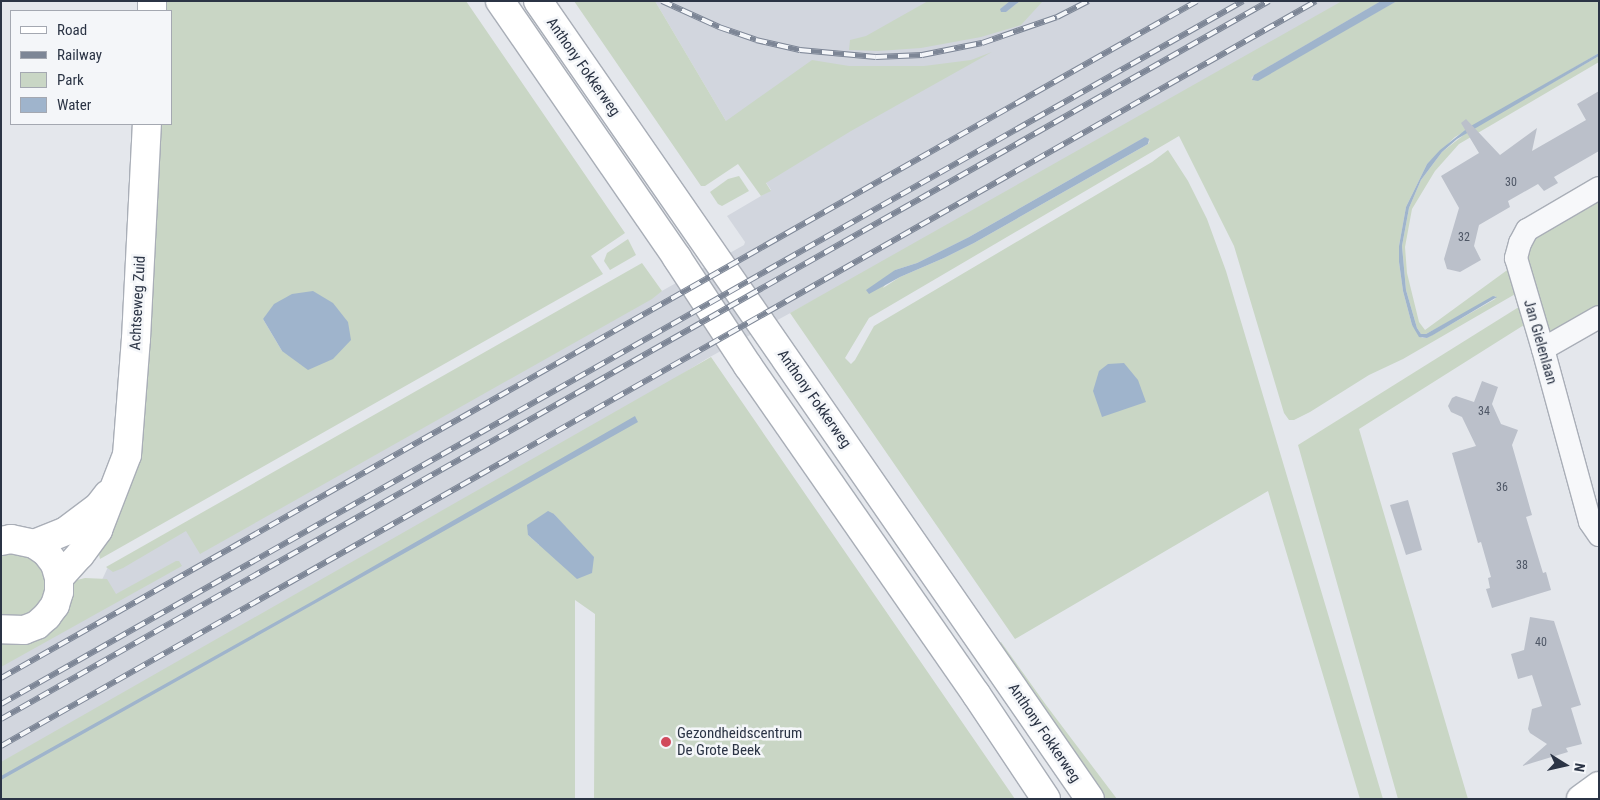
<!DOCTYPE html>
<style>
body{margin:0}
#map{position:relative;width:1600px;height:800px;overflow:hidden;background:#e4e7ec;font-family:"Roboto Condensed",sans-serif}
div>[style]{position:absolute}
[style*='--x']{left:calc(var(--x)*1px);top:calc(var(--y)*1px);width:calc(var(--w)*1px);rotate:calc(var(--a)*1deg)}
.built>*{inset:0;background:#d2d6de}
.green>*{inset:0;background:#c9d6c5}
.water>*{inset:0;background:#9fb4cc}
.building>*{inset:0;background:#bbc0ca}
.roads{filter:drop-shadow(1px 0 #a9aeb7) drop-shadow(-1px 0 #a9aeb7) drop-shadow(0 1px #a9aeb7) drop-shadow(0 -1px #a9aeb7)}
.street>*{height:22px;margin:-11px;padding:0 11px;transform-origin:11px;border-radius:11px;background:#f7f8fa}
.secondary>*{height:28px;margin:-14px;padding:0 14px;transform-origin:14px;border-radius:14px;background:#fff}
.rail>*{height:5.5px;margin-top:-2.75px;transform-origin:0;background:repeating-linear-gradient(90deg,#f4f6f9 0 11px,#7d8696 0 22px);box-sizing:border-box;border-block:1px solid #7d8696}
.dots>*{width:14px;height:14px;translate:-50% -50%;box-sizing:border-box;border:2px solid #f4f6f9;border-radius:50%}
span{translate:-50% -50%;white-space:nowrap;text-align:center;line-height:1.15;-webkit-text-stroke:5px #f4f6f9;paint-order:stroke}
.number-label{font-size:12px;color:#4f5766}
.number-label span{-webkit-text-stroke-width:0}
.street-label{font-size:15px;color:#2b3445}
.poi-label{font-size:15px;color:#2b3445}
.left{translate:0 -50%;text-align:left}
.frame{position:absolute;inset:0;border:2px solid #2b3445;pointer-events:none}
.legend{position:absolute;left:10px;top:10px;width:162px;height:115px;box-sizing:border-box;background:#f4f6f9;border:1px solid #a4a8b1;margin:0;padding:6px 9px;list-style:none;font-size:15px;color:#2b3445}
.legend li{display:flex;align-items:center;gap:10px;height:25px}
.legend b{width:25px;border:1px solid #a4a8b1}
.north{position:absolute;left:1540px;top:740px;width:50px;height:50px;-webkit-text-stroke:4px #f4f6f9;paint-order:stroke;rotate:100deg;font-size:14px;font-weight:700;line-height:20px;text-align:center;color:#2b3445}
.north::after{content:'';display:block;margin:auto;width:18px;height:22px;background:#2b3445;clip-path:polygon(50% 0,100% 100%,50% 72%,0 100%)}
</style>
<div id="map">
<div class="built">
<i style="clip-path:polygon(655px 1px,1405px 1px,1249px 95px,836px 288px,708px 358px,1px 794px,1px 660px,101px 582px,108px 567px,660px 292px,744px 245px,745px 242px,727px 216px,771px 190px,726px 121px)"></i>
</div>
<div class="green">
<i style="clip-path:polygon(evenodd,163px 1px,466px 1px,625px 233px,591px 256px,603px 274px,100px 559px,98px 550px,143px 403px,161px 124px,171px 124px,171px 11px,163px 11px,163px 1px,333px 303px,282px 351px,263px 319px,333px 303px)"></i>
<i style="clip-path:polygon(574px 1px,655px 1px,726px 121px,812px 60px,849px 66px,924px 66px,971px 60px,992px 52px,851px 131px,766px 183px,771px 191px,761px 196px,738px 164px,705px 186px,701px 186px)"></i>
<i style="clip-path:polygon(928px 1px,1010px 1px,1000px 9px,1006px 12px,1020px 1px,1043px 1px,1021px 25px,981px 37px,921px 48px,878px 51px,849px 50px,850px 40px,866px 36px)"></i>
<i style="clip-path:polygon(evenodd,1342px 1px,1381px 1px,1254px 75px,1251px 78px,1254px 81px,1397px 1px,1599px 1px,1599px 53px,1455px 137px,1427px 164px,1406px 207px,1399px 246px,1399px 262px,1403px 291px,1412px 325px,1422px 338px,1427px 338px,1495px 299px,1496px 296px,1426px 334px,1421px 334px,1417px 328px,1406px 290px,1402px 246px,1409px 208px,1421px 180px,1442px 152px,1470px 130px,1599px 56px,1599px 62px,1459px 144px,1435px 171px,1412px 209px,1405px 247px,1407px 273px,1419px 322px,1425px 330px,1510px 268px,1517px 293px,1403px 359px,1369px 375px,1310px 412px,1294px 420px,1289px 420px,1284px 413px,1234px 246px,1179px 136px,869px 318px,845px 358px,851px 364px,855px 360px,874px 326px,1152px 162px,1168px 150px,1188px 181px,1207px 219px,1226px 271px,1383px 799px,1360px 799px,1268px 491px,1015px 639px,790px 313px,1342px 1px,1145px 137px,1150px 141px,1148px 144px,974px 243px,944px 258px,900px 277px,883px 288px,895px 270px,917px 263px,969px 237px,1145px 137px)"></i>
<i style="clip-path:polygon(739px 176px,749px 191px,722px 206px,718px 204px,710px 192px,728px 179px)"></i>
<i style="clip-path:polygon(1599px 199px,1599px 308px,1555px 334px,1543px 326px,1524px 259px,1528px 246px,1538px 234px)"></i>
<i style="clip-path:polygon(628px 239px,636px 255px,610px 270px,604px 261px,607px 253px)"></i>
<i style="clip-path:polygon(642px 263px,662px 291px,652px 299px,200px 554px,186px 531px,123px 568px,113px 572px,106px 567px)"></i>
<i style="clip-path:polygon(1522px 305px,1527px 323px,1359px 429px,1468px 799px,1398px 799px,1298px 445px)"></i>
<i style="clip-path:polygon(evenodd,711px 357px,1015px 799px,594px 799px,595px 614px,575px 600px,575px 799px,1px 799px,1px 762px,711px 357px,554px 514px,566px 528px,539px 545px,528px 535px,554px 514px)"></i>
<i style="clip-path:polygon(7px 551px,29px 554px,44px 569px,47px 590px,36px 609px,26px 615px,15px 617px,1px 614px,1px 554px)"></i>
<i style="clip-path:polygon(176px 561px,179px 561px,182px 566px,1px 667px,1px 642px,73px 581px,85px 578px,107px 579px,116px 594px)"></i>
<i style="clip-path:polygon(1001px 642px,1046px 705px,1117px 799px,1103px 799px,997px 644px)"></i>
</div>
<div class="water">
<i style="clip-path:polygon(1010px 1px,1020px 1px,1006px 12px,1001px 12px,1000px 9px)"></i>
<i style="clip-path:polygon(1381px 1px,1397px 1px,1258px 81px,1252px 80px,1254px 75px)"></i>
<i style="clip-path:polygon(1599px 53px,1599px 56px,1457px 139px,1442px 152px,1421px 180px,1409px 208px,1402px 246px,1406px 290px,1417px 328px,1421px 334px,1426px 334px,1493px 296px,1497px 297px,1433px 335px,1427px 338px,1419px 337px,1412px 325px,1403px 291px,1399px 262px,1399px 246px,1406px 207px,1427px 164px,1440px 150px,1469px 127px)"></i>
<i style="clip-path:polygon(1145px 137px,1149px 139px,1148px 144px,974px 243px,944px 258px,900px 277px,869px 294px,866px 290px,895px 270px,917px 263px,969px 237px)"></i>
<i style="clip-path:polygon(313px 291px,333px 303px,348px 322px,351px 340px,333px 359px,308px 370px,282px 351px,263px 319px,274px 304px,292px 294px)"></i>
<i style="clip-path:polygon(1124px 363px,1138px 380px,1146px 402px,1102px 417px,1093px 391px,1099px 371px,1108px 364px)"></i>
<i style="clip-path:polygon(635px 416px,638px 422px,1px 780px,1px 776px,313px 601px)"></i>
<i style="clip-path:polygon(548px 511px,554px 514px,594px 557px,592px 573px,577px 579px,528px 535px,527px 525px)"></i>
</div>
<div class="building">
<i style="clip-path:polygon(1599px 91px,1599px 151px,1554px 177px,1558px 183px,1544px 191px,1538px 184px,1508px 201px,1510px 207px,1479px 225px,1474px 246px,1481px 260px,1460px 272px,1447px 269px,1444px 259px,1459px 208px,1441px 176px,1479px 153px,1461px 123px,1466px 119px,1500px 155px,1537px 128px,1532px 151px,1586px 120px,1577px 104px)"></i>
<i style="clip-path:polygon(1482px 381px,1498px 387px,1492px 404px,1501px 424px,1518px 430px,1512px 445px,1532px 515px,1526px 517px,1543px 573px,1546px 572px,1551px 590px,1492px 608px,1486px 589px,1490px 588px,1488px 578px,1491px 577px,1481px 542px,1478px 543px,1452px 453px,1476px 446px,1462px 417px,1451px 412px,1448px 406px,1452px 398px,1456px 396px,1474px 402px)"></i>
<i style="clip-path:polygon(1408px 500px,1422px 550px,1406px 555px,1390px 505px)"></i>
<i style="clip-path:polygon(1530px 617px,1554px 621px,1581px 705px,1571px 708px,1582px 744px,1566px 748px,1568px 752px,1522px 766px,1547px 744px,1530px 733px,1528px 729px,1532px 709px,1542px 706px,1532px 675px,1518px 679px,1511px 654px,1524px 650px)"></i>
</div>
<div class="roads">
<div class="street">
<i style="--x:1599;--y:188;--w:83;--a:149.7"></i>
<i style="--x:1527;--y:230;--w:15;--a:118"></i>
<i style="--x:1520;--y:243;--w:16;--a:105"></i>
<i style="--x:1516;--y:258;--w:95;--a:73.5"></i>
<i style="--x:1543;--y:349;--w:179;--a:74.8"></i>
<i style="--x:1590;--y:522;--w:16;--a:55"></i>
<i style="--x:1543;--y:349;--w:64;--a:-29.7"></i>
</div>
<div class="secondary">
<i style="--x:500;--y:1;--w:312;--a:55.4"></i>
<i style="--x:677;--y:258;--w:129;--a:56.7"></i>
<i style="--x:748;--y:366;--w:399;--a:55.2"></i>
<i style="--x:976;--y:694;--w:126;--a:56.3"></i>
<i style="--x:538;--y:1;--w:970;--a:55.33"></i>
<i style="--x:152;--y:11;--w:10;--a:-90"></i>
<i style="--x:1;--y:541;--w:10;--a:-11"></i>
<i style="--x:11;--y:539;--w:24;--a:12"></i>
<i style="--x:34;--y:544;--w:14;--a:34"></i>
<i style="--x:46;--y:552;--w:15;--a:53"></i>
<i style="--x:55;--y:564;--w:15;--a:74"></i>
<i style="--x:59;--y:578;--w:14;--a:90"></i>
<i style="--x:59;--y:592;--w:14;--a:107"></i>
<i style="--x:55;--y:605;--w:14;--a:126"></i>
<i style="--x:47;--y:616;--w:13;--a:138"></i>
<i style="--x:37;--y:625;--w:14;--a:159"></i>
<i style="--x:24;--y:630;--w:23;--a:-178"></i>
<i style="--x:34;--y:544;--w:35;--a:-22"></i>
<i style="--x:66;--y:531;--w:40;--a:-37"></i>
<i style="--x:98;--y:507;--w:16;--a:-52"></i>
<i style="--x:59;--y:578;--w:31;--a:-48"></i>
<i style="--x:80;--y:555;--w:31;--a:-54"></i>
<i style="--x:98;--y:530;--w:80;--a:-68.9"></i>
<i style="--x:127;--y:455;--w:116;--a:-85.6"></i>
<i style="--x:136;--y:339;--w:215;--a:-87.1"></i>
<i style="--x:1581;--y:799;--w:22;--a:-36"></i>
</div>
</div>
<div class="rail">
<i style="--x:662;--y:1;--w:63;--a:24.5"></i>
<i style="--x:719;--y:27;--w:39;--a:19"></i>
<i style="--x:756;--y:40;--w:45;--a:12.8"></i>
<i style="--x:800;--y:50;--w:76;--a:5.3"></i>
<i style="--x:876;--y:57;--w:46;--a:-2.5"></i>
<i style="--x:922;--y:55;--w:61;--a:-11.3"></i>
<i style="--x:982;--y:43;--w:79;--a:-19.1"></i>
<i style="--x:1057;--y:17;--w:35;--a:-27"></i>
<i style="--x:1;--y:678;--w:1374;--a:-29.51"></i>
<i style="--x:1;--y:704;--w:1427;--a:-29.51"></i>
<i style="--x:1;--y:719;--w:1457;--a:-29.52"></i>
<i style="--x:1;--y:746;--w:1511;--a:-29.53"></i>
</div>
<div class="dots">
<i style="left:666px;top:742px;background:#d1495b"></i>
</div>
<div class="number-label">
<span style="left:1511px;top:183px">30</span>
<span style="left:1464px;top:238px">32</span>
<span style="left:1484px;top:412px">34</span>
<span style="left:1502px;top:488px">36</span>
<span style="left:1522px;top:566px">38</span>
<span style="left:1541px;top:643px">40</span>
</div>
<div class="street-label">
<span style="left:583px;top:67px;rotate:55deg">Anthony Fokkerweg</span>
<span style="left:138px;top:303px;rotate:-87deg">Achtseweg Zuid</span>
<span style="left:1540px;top:342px;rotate:74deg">Jan Gielenlaan</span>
<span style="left:814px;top:399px;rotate:55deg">Anthony Fokkerweg</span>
<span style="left:1044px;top:733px;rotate:56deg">Anthony Fokkerweg</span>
</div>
<div class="poi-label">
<span class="left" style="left:677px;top:742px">Gezondheidscentrum<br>De Grote Beek</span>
</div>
<div class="frame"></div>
<ul class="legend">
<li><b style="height:6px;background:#fff"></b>Road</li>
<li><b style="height:6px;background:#7d8696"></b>Railway</li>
<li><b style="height:14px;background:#c9d6c5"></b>Park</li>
<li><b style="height:14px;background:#9fb4cc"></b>Water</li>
</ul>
<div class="north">N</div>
</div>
